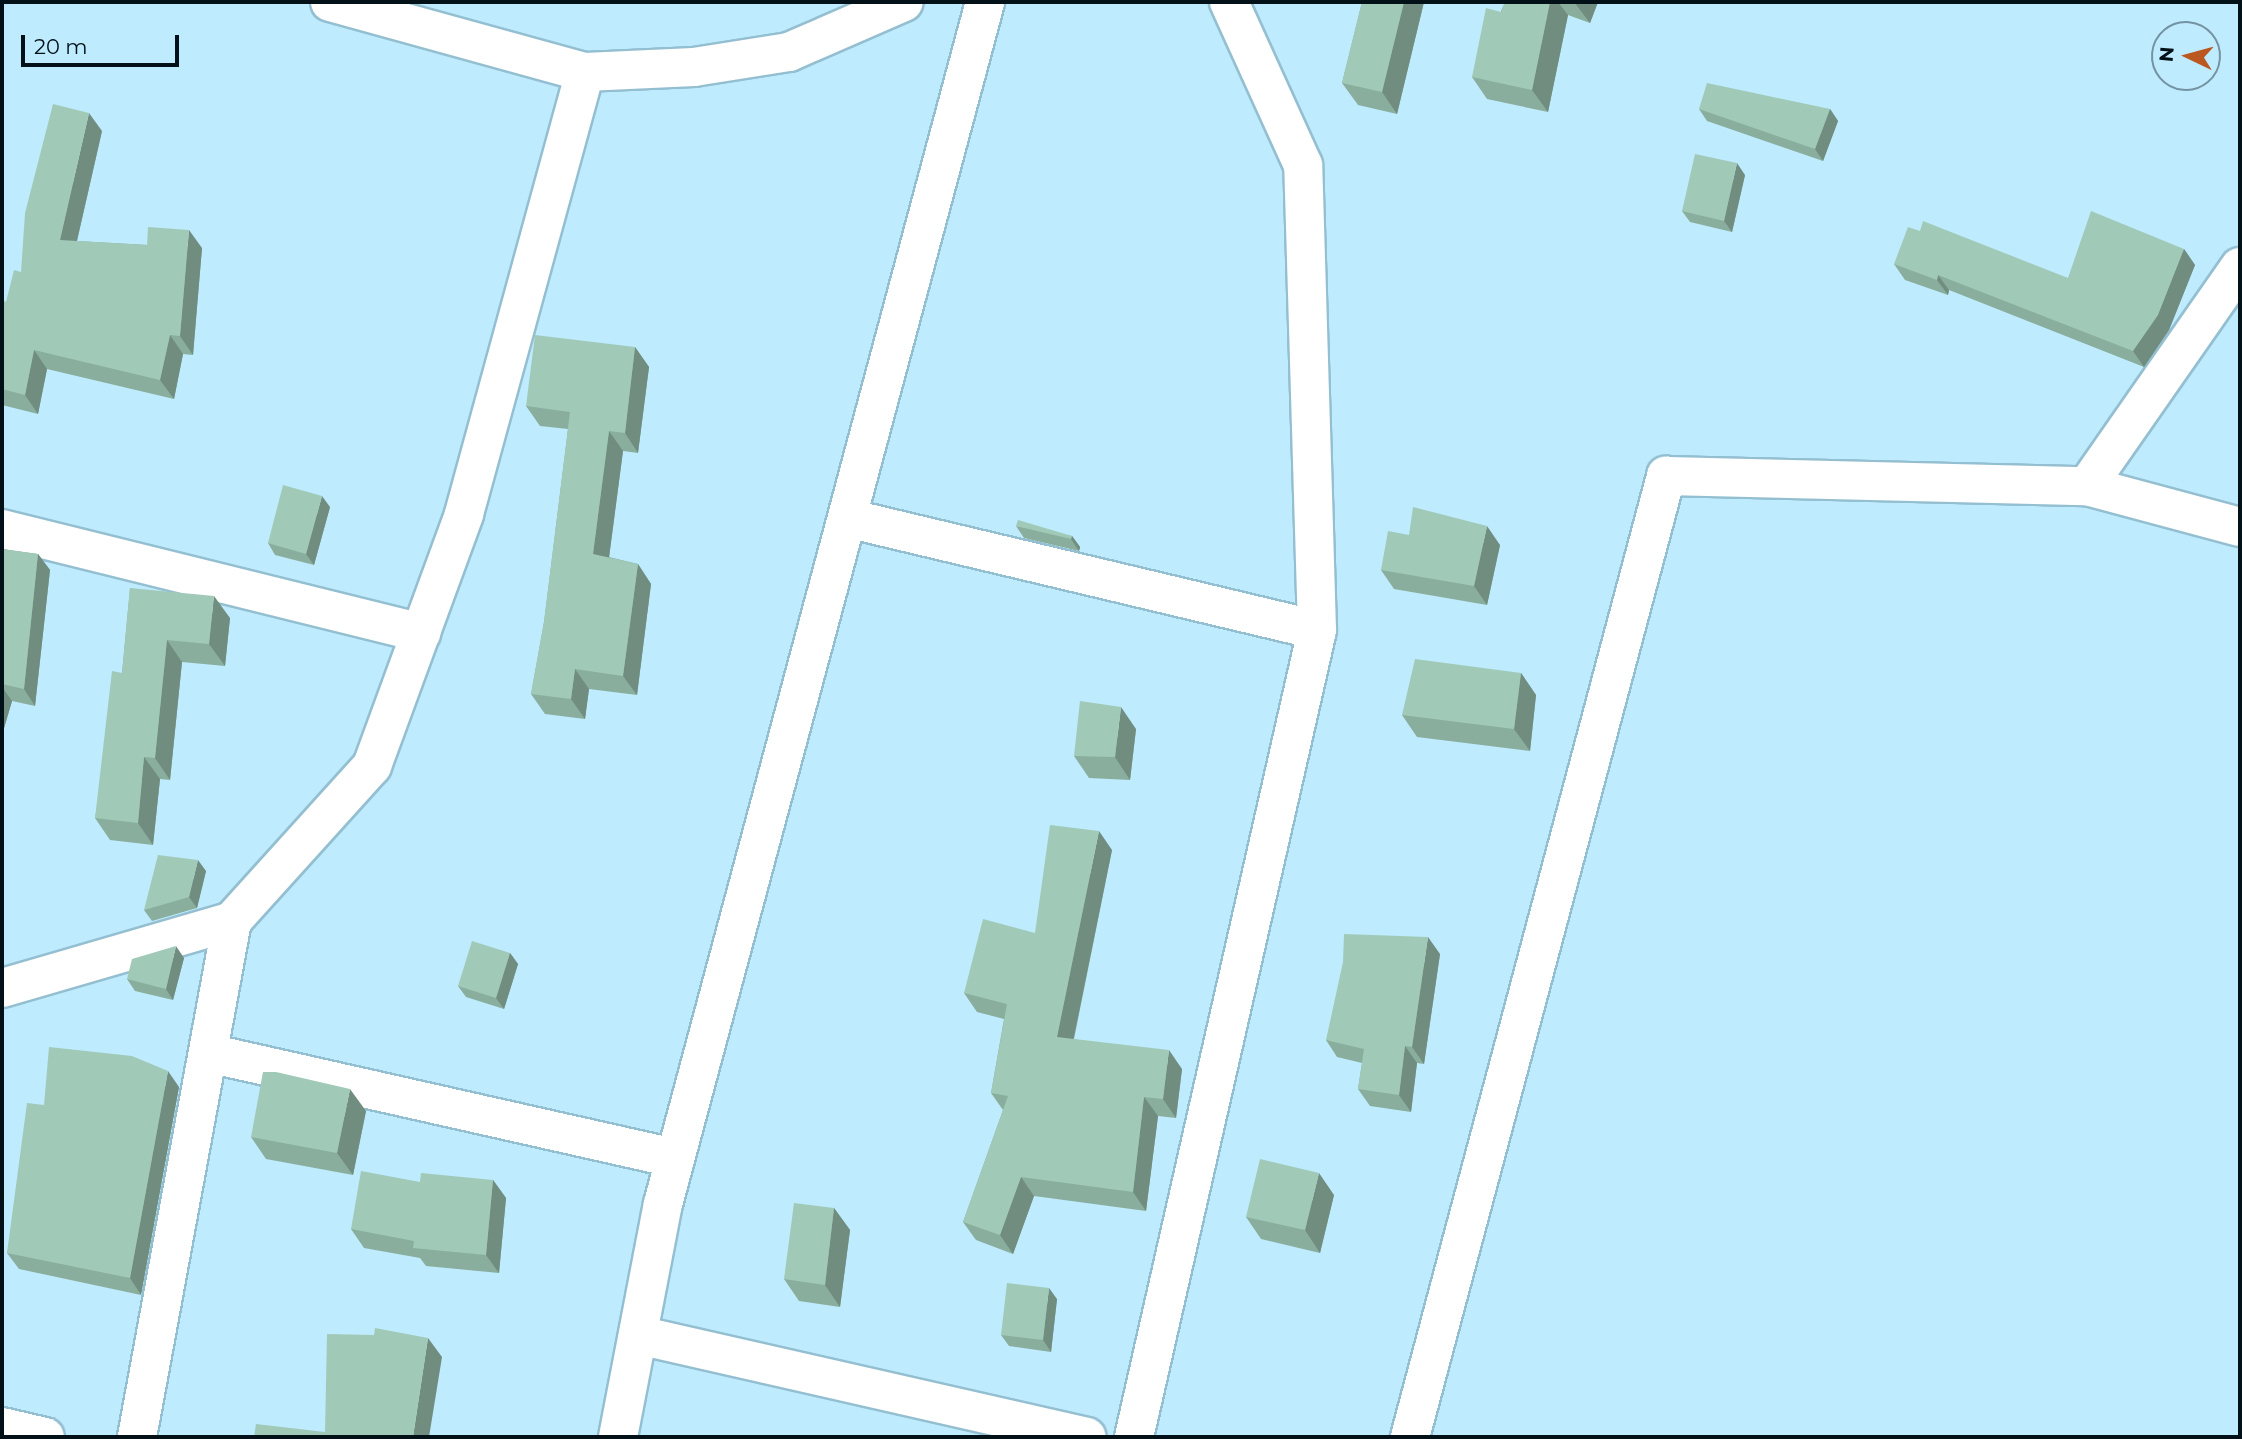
<!DOCTYPE html>
<style>
body{margin:0}
#map{position:relative;width:2242px;height:1439px;overflow:hidden;background:#bfebfe;font-family:Montserrat,sans-serif}
div>[style]{position:absolute}
[style*='--x']{left:calc(var(--x)*1px);top:calc(var(--y)*1px);width:calc(var(--w)*1px);rotate:calc(var(--a)*1deg)}
.roads{filter:drop-shadow(2px 0 #94bfd1) drop-shadow(-2px 0 #94bfd1) drop-shadow(0 2px #94bfd1) drop-shadow(0 -2px #94bfd1)}
.street>*{height:38px;margin:-19px;padding:0 19px;transform-origin:19px;border-radius:19px;background:#fff}
.highway>*{height:38px;margin:-19px;padding:0 19px;transform-origin:19px;border-radius:19px;background:#fff}
.wall>*{inset:0;background:#8aae9d}
.shaded-wall>*{inset:0;background:#708d80}
.building>*{inset:0;background:#a0cab7}
span{translate:-50% -50%;white-space:nowrap;text-align:center;line-height:1.15;-webkit-text-stroke:7px #bfebfe;paint-order:stroke}
.frame{position:absolute;inset:0;border:4px solid #021017;pointer-events:none}
.north{position:absolute;left:2151px;top:21px;width:70px;height:70px;box-sizing:border-box;background:#bfebfe;border:2px solid #7393a2;border-radius:50%;rotate:275deg;font-size:19px;font-weight:700;line-height:28px;text-align:center;color:#021017}
.north::after{content:'';display:block;margin:auto;width:24px;height:32px;background:#bb5820;clip-path:polygon(50% 0,100% 100%,50% 72%,0 100%)}
.scale{position:absolute;left:21px;top:35px;width:158px;height:32px;box-sizing:border-box;border:4px solid #021017;border-top:0;padding-left:9px;font-size:21px;line-height:24px;white-space:nowrap;color:#021017;-webkit-text-stroke:5px #bfebfe;paint-order:stroke}
</style>
<div id="map">
<div class="roads">
<div class="street">
<i style="--x:2087;--y:486;--w:267;--a:-55.1"></i>
<i style="--x:847;--y:518;--w:483;--a:13.4"></i>
<i style="--x:2;--y:529;--w:432;--a:13.9"></i>
<i style="--x:2;--y:988;--w:240;--a:-16.2"></i>
<i style="--x:232;--y:921;--w:209;--a:-47.9"></i>
<i style="--x:372;--y:766;--w:268;--a:-69.9"></i>
<i style="--x:464;--y:514;--w:458;--a:-74.7"></i>
<i style="--x:208;--y:1053;--w:479;--a:12.7"></i>
<i style="--x:638;--y:1335;--w:460;--a:12.8"></i>
<i style="--x:2;--y:1427;--w:44;--a:13.1"></i>
<i style="--x:137;--y:1437;--w:525;--a:-79.57"></i>
<i style="--x:618;--y:1437;--w:237;--a:-79.1"></i>
<i style="--x:663;--y:1204;--w:1244;--a:-75"></i>
<i style="--x:1134;--y:1437;--w:827;--a:-77.22"></i>
<i style="--x:1317;--y:630;--w:465;--a:-91.7"></i>
<i style="--x:1303;--y:165;--w:179;--a:-114.4"></i>
<i style="--x:1410;--y:1437;--w:995;--a:-75.08"></i>
<i style="--x:1666;--y:476;--w:421;--a:1.4"></i>
<i style="--x:2087;--y:486;--w:158;--a:15"></i>
</div>
<div class="highway">
<i style="--x:330;--y:2;--w:264;--a:15.4"></i>
<i style="--x:585;--y:72;--w:109;--a:-2.6"></i>
<i style="--x:694;--y:67;--w:96;--a:-9"></i>
<i style="--x:789;--y:52;--w:125;--a:-23.5"></i>
</div>
</div>
<div class="wall">
<i style="clip-path:polygon(1362px 2px,1424px 2px,1397px 114px,1358px 105px,1342px 83px)"></i>
<i style="clip-path:polygon(1505px 2px,1598px 2px,1590px 23px,1568px 15px,1548px 112px,1487px 99px,1472px 77px)"></i>
<i style="clip-path:polygon(1699px 109px,1830px 109px,1838px 121px,1823px 161px,1707px 121px)"></i>
<i style="clip-path:polygon(102px 131px,77px 241px,202px 248px,193px 355px,183px 354px,174px 399px,47px 369px,38px 414px,2px 405px,2px 301px,6px 302px)"></i>
<i style="clip-path:polygon(1745px 175px,1732px 232px,1690px 222px,1682px 211px)"></i>
<i style="clip-path:polygon(2184px 249px,2195px 265px,2169px 330px,2144px 367px,1949px 290px,1948px 295px,1905px 280px,1894px 264px,2068px 278px)"></i>
<i style="clip-path:polygon(635px 347px,649px 367px,638px 453px,623px 451px,609px 557px,638px 564px,651px 584px,637px 695px,589px 689px,585px 719px,545px 714px,531px 694px,544px 622px,568px 429px,540px 426px,526px 406px)"></i>
<i style="clip-path:polygon(330px 507px,314px 565px,275px 555px,268px 543px)"></i>
<i style="clip-path:polygon(1016px 526px,1072px 536px,1080px 547px,1079px 551px,1024px 538px)"></i>
<i style="clip-path:polygon(1409px 535px,1500px 545px,1487px 605px,1394px 589px,1381px 570px)"></i>
<i style="clip-path:polygon(2px 549px,38px 554px,50px 570px,35px 706px,12px 701px,2px 735px)"></i>
<i style="clip-path:polygon(130px 588px,230px 618px,225px 666px,182px 662px,170px 780px,160px 779px,153px 845px,110px 840px,95px 818px,122px 673px)"></i>
<i style="clip-path:polygon(1521px 673px,1536px 695px,1530px 751px,1417px 737px,1402px 715px)"></i>
<i style="clip-path:polygon(1136px 729px,1130px 780px,1089px 778px,1074px 756px)"></i>
<i style="clip-path:polygon(1112px 850px,1074px 1039px,1182px 1069px,1176px 1118px,1158px 1116px,1146px 1211px,1034px 1196px,1013px 1254px,976px 1240px,963px 1222px,1003px 1110px,991px 1093px,1004px 1019px,977px 1012px,964px 993px,1035px 933px)"></i>
<i style="clip-path:polygon(206px 871px,197px 908px,152px 921px,144px 910px)"></i>
<i style="clip-path:polygon(510px 953px,518px 964px,504px 1009px,466px 997px,458px 986px)"></i>
<i style="clip-path:polygon(1440px 954px,1424px 1064px,1417px 1063px,1411px 1112px,1370px 1106px,1358px 1089px,1362px 1063px,1337px 1057px,1326px 1040px)"></i>
<i style="clip-path:polygon(184px 958px,173px 1000px,135px 991px,127px 979px)"></i>
<i style="clip-path:polygon(179px 1087px,141px 1295px,19px 1269px,7px 1253px,44px 1105px)"></i>
<i style="clip-path:polygon(366px 1111px,353px 1175px,266px 1159px,251px 1137px)"></i>
<i style="clip-path:polygon(493px 1180px,506px 1198px,499px 1273px,426px 1266px,420px 1258px,364px 1248px,351px 1229px,420px 1182px)"></i>
<i style="clip-path:polygon(1334px 1195px,1320px 1253px,1261px 1239px,1246px 1217px)"></i>
<i style="clip-path:polygon(834px 1208px,850px 1230px,840px 1307px,799px 1301px,784px 1279px)"></i>
<i style="clip-path:polygon(1057px 1299px,1051px 1352px,1009px 1346px,1001px 1335px)"></i>
</div>
<div class="shaded-wall">
<i style="clip-path:polygon(1404px 2px,1424px 2px,1397px 114px,1382px 92px)"></i>
<i style="clip-path:polygon(1550px 2px,1558px 2px,1568px 15px,1548px 112px,1532px 90px)"></i>
<i style="clip-path:polygon(1574px 2px,1598px 2px,1590px 23px)"></i>
<i style="clip-path:polygon(1830px 109px,1838px 121px,1823px 161px,1815px 149px)"></i>
<i style="clip-path:polygon(89px 113px,102px 131px,73px 258px,60px 240px)"></i>
<i style="clip-path:polygon(1737px 163px,1745px 175px,1732px 232px,1724px 221px)"></i>
<i style="clip-path:polygon(189px 230px,202px 248px,193px 355px,180px 336px)"></i>
<i style="clip-path:polygon(2184px 249px,2195px 265px,2169px 330px,2144px 367px,2133px 351px)"></i>
<i style="clip-path:polygon(1938px 275px,1949px 290px,1948px 295px,1937px 280px)"></i>
<i style="clip-path:polygon(170px 335px,183px 354px,174px 399px,160px 380px)"></i>
<i style="clip-path:polygon(635px 347px,649px 367px,638px 453px,625px 433px)"></i>
<i style="clip-path:polygon(34px 350px,47px 369px,38px 414px,25px 395px)"></i>
<i style="clip-path:polygon(609px 431px,623px 451px,607px 573px,593px 554px)"></i>
<i style="clip-path:polygon(322px 496px,330px 507px,314px 565px,306px 554px)"></i>
<i style="clip-path:polygon(1487px 526px,1500px 545px,1487px 605px,1474px 586px)"></i>
<i style="clip-path:polygon(1072px 536px,1080px 547px,1079px 551px,1071px 539px)"></i>
<i style="clip-path:polygon(38px 554px,50px 570px,35px 706px,24px 689px)"></i>
<i style="clip-path:polygon(638px 564px,651px 584px,637px 695px,623px 676px)"></i>
<i style="clip-path:polygon(214px 596px,230px 618px,225px 666px,209px 644px)"></i>
<i style="clip-path:polygon(167px 640px,182px 662px,170px 780px,155px 758px)"></i>
<i style="clip-path:polygon(575px 669px,589px 689px,585px 719px,571px 699px)"></i>
<i style="clip-path:polygon(1521px 673px,1536px 695px,1530px 751px,1514px 729px)"></i>
<i style="clip-path:polygon(2px 687px,12px 701px,2px 735px)"></i>
<i style="clip-path:polygon(1121px 707px,1136px 729px,1130px 780px,1115px 757px)"></i>
<i style="clip-path:polygon(144px 757px,160px 779px,153px 845px,138px 823px)"></i>
<i style="clip-path:polygon(1099px 831px,1112px 850px,1070px 1056px,1057px 1037px)"></i>
<i style="clip-path:polygon(198px 860px,206px 871px,197px 908px,189px 897px)"></i>
<i style="clip-path:polygon(1428px 937px,1440px 954px,1424px 1064px,1412px 1047px)"></i>
<i style="clip-path:polygon(176px 946px,184px 958px,173px 1000px,166px 989px)"></i>
<i style="clip-path:polygon(510px 953px,518px 964px,504px 1009px,496px 998px)"></i>
<i style="clip-path:polygon(1405px 1046px,1417px 1063px,1411px 1112px,1399px 1095px)"></i>
<i style="clip-path:polygon(1169px 1050px,1182px 1069px,1176px 1118px,1163px 1099px)"></i>
<i style="clip-path:polygon(168px 1071px,179px 1087px,141px 1295px,130px 1278px)"></i>
<i style="clip-path:polygon(350px 1089px,366px 1111px,353px 1175px,337px 1153px)"></i>
<i style="clip-path:polygon(1144px 1097px,1158px 1116px,1146px 1211px,1133px 1192px)"></i>
<i style="clip-path:polygon(1319px 1173px,1334px 1195px,1320px 1253px,1305px 1230px)"></i>
<i style="clip-path:polygon(1021px 1177px,1034px 1196px,1013px 1254px,1000px 1235px)"></i>
<i style="clip-path:polygon(493px 1180px,506px 1198px,499px 1273px,486px 1255px)"></i>
<i style="clip-path:polygon(834px 1208px,850px 1230px,840px 1307px,825px 1285px)"></i>
<i style="clip-path:polygon(1049px 1288px,1057px 1299px,1051px 1352px,1043px 1340px)"></i>
<i style="clip-path:polygon(428px 1338px,442px 1357px,429px 1437px,413px 1437px)"></i>
</div>
<div class="building">
<i style="clip-path:polygon(1362px 2px,1404px 2px,1382px 92px,1342px 83px)"></i>
<i style="clip-path:polygon(1505px 2px,1550px 2px,1532px 90px,1472px 77px,1486px 8px,1501px 12px)"></i>
<i style="clip-path:polygon(1707px 83px,1830px 109px,1815px 149px,1699px 109px)"></i>
<i style="clip-path:polygon(53px 104px,89px 113px,60px 240px,147px 245px,148px 227px,189px 230px,180px 336px,170px 335px,160px 380px,34px 350px,25px 395px,2px 389px,2px 301px,6px 302px,14px 270px,21px 272px,25px 213px)"></i>
<i style="clip-path:polygon(1695px 154px,1737px 163px,1724px 221px,1682px 211px)"></i>
<i style="clip-path:polygon(2091px 211px,2184px 249px,2158px 315px,2133px 351px,1938px 275px,1937px 280px,1894px 264px,1908px 227px,1920px 231px,1923px 221px,2068px 278px)"></i>
<i style="clip-path:polygon(535px 335px,635px 347px,625px 433px,609px 431px,593px 554px,638px 564px,623px 676px,575px 669px,571px 699px,531px 694px,544px 622px,570px 412px,526px 406px)"></i>
<i style="clip-path:polygon(283px 485px,322px 496px,306px 554px,268px 543px)"></i>
<i style="clip-path:polygon(1413px 507px,1487px 526px,1474px 586px,1381px 570px,1388px 531px,1409px 535px)"></i>
<i style="clip-path:polygon(1018px 520px,1072px 536px,1071px 539px,1016px 526px)"></i>
<i style="clip-path:polygon(2px 549px,38px 554px,24px 689px,2px 684px)"></i>
<i style="clip-path:polygon(130px 588px,214px 596px,209px 644px,167px 640px,155px 758px,144px 757px,138px 823px,95px 818px,112px 671px,122px 673px)"></i>
<i style="clip-path:polygon(1415px 659px,1521px 673px,1514px 729px,1402px 715px)"></i>
<i style="clip-path:polygon(1080px 701px,1121px 707px,1115px 757px,1074px 756px)"></i>
<i style="clip-path:polygon(1050px 825px,1099px 831px,1057px 1037px,1169px 1050px,1163px 1099px,1144px 1097px,1133px 1192px,1021px 1177px,1000px 1235px,963px 1222px,1008px 1096px,991px 1093px,1007px 1004px,964px 993px,983px 919px,1035px 933px)"></i>
<i style="clip-path:polygon(158px 855px,198px 860px,189px 897px,144px 910px)"></i>
<i style="clip-path:polygon(1344px 934px,1428px 937px,1412px 1047px,1405px 1046px,1399px 1095px,1358px 1089px,1364px 1049px,1326px 1040px,1343px 962px)"></i>
<i style="clip-path:polygon(472px 941px,510px 953px,496px 998px,458px 986px)"></i>
<i style="clip-path:polygon(176px 946px,166px 989px,127px 979px,132px 959px)"></i>
<i style="clip-path:polygon(49px 1047px,132px 1056px,168px 1071px,130px 1278px,7px 1253px,27px 1103px,44px 1105px)"></i>
<i style="clip-path:polygon(263px 1072px,276px 1072px,350px 1089px,337px 1153px,251px 1137px)"></i>
<i style="clip-path:polygon(1260px 1159px,1319px 1173px,1305px 1230px,1246px 1217px)"></i>
<i style="clip-path:polygon(361px 1171px,420px 1182px,421px 1173px,493px 1180px,486px 1255px,413px 1248px,414px 1241px,351px 1229px)"></i>
<i style="clip-path:polygon(794px 1203px,834px 1208px,825px 1285px,784px 1279px)"></i>
<i style="clip-path:polygon(1007px 1283px,1049px 1288px,1043px 1340px,1001px 1335px)"></i>
<i style="clip-path:polygon(375px 1328px,428px 1338px,413px 1437px,254px 1437px,256px 1424px,325px 1432px,327px 1334px,374px 1335px)"></i>
</div>
<div class="frame"></div>
<div class="north">N</div>
<div class="scale">20 m</div>
</div>
